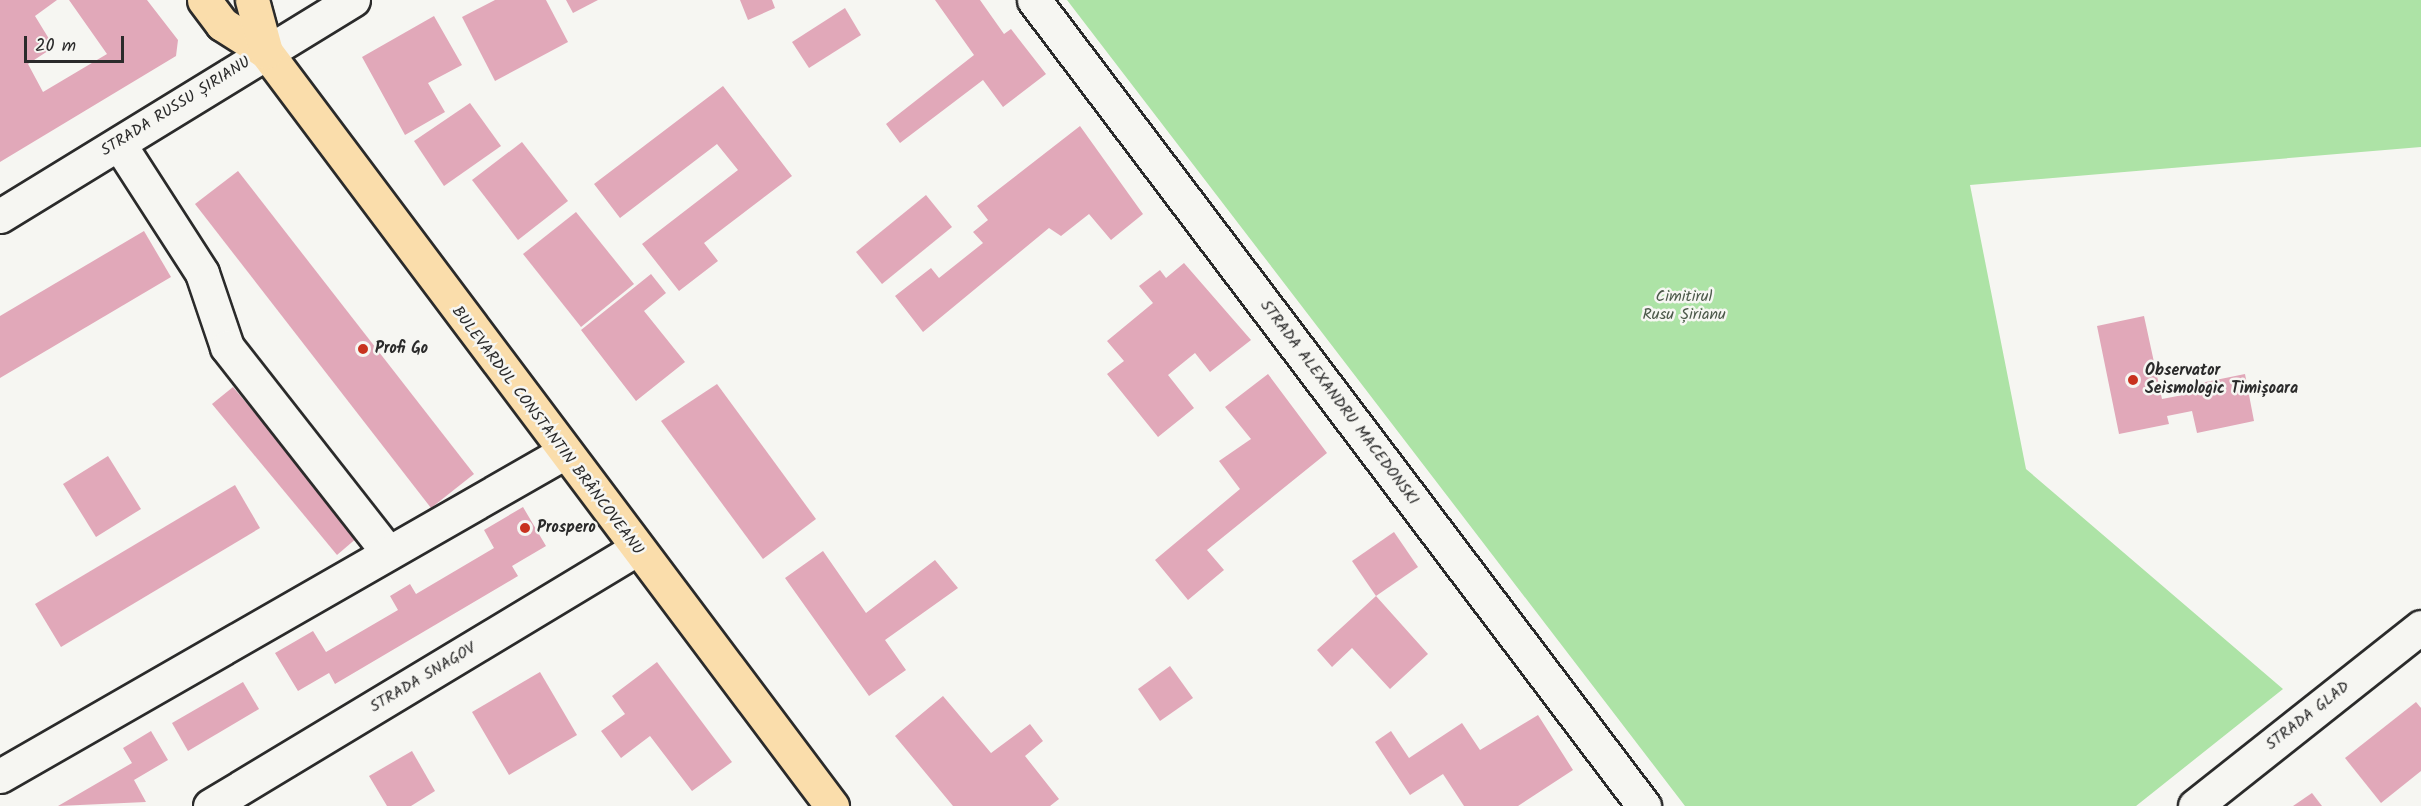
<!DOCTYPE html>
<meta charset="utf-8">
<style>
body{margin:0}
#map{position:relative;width:2421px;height:806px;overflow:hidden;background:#f6f6f2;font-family:Kalam,sans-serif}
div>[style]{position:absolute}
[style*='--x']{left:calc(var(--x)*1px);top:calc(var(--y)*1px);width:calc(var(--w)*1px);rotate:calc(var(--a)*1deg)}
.green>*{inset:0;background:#ade3a6}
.building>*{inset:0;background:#e1a8b9}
.roads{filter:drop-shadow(2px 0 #2b2b2b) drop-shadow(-2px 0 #2b2b2b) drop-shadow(0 2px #2b2b2b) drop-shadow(0 -2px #2b2b2b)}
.minor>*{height:33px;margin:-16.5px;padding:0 16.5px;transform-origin:16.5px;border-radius:16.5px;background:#f6f6f2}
.major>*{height:33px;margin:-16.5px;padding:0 16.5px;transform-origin:16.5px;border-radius:16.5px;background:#faddab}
.dots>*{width:16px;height:16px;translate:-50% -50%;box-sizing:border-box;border:3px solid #f6f6f2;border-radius:50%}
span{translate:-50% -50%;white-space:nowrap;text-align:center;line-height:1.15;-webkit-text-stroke:5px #f6f6f2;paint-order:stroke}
.street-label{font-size:16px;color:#2b2b2b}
.park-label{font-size:16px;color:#4c594a}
.poi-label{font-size:16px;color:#2b2b2b;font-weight:700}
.left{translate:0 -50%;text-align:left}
.scale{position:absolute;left:24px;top:36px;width:100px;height:27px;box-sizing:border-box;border:3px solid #2b2b2b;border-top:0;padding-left:8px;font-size:18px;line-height:21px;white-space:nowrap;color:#2b2b2b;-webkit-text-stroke:4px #f6f6f2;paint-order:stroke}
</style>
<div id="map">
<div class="green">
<i style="clip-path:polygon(1067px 0,2421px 0,2421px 147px,1970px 185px,2026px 469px,2283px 689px,2136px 806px,1685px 806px)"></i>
</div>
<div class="building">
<i style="clip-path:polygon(0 0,57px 0,35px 16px,54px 47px,28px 64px,43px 92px,107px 54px,69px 0,147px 0,178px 40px,176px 56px,0 162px)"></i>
<i style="clip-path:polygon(495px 0,546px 0,568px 42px,495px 81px,462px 17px)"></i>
<i style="clip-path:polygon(566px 0,598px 0,573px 13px)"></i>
<i style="clip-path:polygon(740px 0,772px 0,775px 8px,748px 20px)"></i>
<i style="clip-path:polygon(935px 0,980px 0,1004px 34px,1011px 29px,1046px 74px,1003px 107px,983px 80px,900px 143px,886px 124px,974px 55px)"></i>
<i style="clip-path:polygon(845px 8px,861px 35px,809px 68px,792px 42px)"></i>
<i style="clip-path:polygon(434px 16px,462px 65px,428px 83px,445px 112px,405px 135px,362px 57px)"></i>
<i style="clip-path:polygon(723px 86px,792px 176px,704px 243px,718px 261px,679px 291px,642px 244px,738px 170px,717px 144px,620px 218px,594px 184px)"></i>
<i style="clip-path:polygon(470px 103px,501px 146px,444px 186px,414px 141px)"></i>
<i style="clip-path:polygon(1080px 126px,1143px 214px,1111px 240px,1089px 214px,1061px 236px,1049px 228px,923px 332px,895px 296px,931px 268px,939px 278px,983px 243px,973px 232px,988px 220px,977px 206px)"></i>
<i style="clip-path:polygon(522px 142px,568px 201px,518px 240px,472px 180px)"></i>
<i style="clip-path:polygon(238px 171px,474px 474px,431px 508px,195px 204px)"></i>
<i style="clip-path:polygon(926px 195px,952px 227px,882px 284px,856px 252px)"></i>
<i style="clip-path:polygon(576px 212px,634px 284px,581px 327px,523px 254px)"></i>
<i style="clip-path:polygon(144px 231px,171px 277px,0 378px,0 316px)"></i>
<i style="clip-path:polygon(1184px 263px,1251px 340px,1210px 372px,1195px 353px,1168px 375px,1194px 408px,1158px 437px,1107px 374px,1124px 361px,1107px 341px,1153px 303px,1139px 286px,1160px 270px,1166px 278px)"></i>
<i style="clip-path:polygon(651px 274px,666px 293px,644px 311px,685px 362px,636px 401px,581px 330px)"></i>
<i style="clip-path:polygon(2144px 316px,2162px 399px,2188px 394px,2186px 386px,2245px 374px,2254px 421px,2197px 433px,2192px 411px,2167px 416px,2169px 424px,2119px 434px,2097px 326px)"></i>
<i style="clip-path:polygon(1268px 374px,1327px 453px,1207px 550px,1224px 570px,1188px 600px,1155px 560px,1240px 489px,1219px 461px,1251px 439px,1225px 407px)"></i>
<i style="clip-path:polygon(717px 384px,816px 519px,763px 559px,661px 421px)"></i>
<i style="clip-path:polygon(233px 387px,358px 537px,337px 555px,212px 404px)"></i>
<i style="clip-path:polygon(108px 456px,141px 509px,96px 537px,63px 484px)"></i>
<i style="clip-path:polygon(235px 485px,260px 528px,61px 647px,35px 604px)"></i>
<i style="clip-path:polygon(523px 507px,546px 546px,512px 566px,518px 576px,335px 684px,329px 673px,298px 691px,275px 653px,313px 631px,326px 652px,398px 610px,390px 596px,410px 584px,416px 594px,494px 548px,484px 530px)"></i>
<i style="clip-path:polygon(1394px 532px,1418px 567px,1376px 596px,1352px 561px)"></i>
<i style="clip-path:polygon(823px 551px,866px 613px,935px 560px,958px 588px,885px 640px,906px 670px,869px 696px,785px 578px)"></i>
<i style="clip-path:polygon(1376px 596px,1428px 654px,1390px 689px,1352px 648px,1332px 667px,1317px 650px)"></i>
<i style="clip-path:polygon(657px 662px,732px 762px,692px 791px,650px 736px,621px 758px,601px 731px,625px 714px,612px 696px)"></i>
<i style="clip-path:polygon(1170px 666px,1193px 698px,1160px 721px,1138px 689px)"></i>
<i style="clip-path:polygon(540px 672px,577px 735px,509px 775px,472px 712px)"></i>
<i style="clip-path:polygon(243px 682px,259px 709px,188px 751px,172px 723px)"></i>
<i style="clip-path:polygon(943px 696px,991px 753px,1030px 724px,1043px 741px,1025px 756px,1059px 799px,1050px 806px,953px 806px,895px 736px)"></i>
<i style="clip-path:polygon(2416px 702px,2421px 708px,2421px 771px,2381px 803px,2345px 758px)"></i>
<i style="clip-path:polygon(1538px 715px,1573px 770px,1518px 806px,1464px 806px,1443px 774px,1410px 795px,1375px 742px,1391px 731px,1409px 758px,1462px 723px,1480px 750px)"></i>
<i style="clip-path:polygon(151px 731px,168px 760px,134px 780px,146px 802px,58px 806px,132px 763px,123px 748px)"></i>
<i style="clip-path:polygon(412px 751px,435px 791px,411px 806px,387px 806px,369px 776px)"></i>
<i style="clip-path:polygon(2312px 793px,2322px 806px,2293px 806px)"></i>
</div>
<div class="roads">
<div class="minor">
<i style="--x:1034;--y:0;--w:1011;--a:52.88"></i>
<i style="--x:119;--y:144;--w:153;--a:57.2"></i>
<i style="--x:202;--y:273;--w:78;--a:71.3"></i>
<i style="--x:227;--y:347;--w:261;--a:51.9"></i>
<i style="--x:0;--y:216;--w:414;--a:-31.5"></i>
<i style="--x:0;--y:776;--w:649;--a:-29.84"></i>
<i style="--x:210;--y:806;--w:496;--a:-31.1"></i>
<i style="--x:2195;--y:806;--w:288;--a:-38.4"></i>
</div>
<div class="major">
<i style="--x:204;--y:0;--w:30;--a:53"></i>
<i style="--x:222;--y:24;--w:52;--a:32.5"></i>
<i style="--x:266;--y:52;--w:943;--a:53.11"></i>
<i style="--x:252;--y:0;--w:54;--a:74.9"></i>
</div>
</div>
<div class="dots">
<i style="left:363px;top:349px;background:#c8321e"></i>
<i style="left:2133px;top:380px;background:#c8321e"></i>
<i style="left:525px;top:528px;background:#c8321e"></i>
</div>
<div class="street-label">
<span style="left:176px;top:107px;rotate:-32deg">STRADA RUSSU ȘIRIANU</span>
<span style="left:1339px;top:403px;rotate:53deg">STRADA ALEXANDRU MACEDONSKI</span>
<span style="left:547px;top:431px;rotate:53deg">BULEVARDUL CONSTANTIN BRÂNCOVEANU</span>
<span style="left:423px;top:678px;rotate:-31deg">STRADA SNAGOV</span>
<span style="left:2308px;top:716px;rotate:-38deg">STRADA GLAD</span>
</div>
<div class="park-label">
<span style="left:1684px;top:306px">Cimitirul<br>Rusu Șirianu</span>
</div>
<div class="poi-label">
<span class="left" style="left:375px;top:349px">Profi Go</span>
<span class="left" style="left:2145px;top:380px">Observator<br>Seismologic Timișoara</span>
<span class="left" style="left:537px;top:528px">Prospero</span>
</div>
<div class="scale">20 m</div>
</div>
